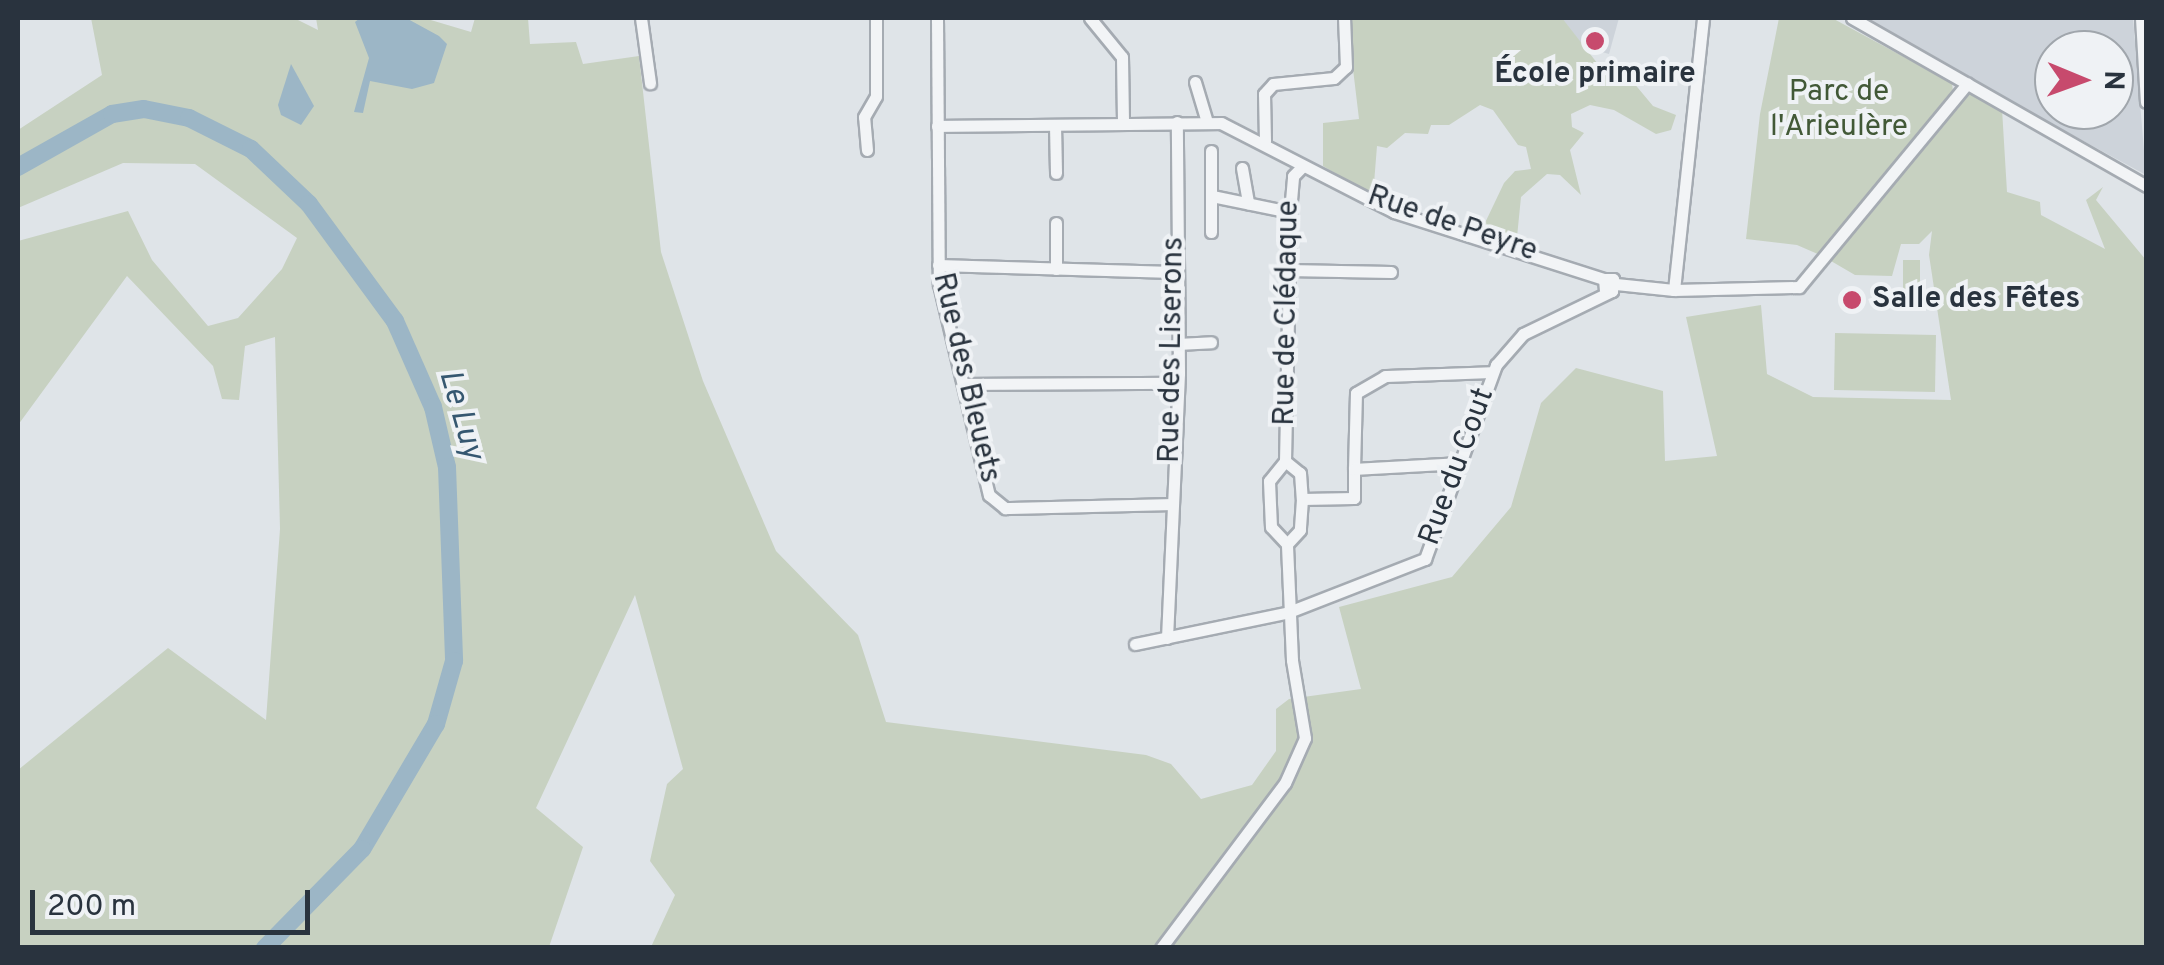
<!DOCTYPE html>
<meta charset="utf-8">
<style>
body{margin:0}
#map{position:relative;width:2164px;height:965px;overflow:hidden;background:#dfe4e8;font-family:Overpass,sans-serif}
div>[style]{position:absolute}
[style*='--x']{left:calc(var(--x)*1px);top:calc(var(--y)*1px);width:calc(var(--w)*1px);rotate:calc(var(--a)*1deg)}
.built>*{inset:0;background:#cdd3da}
.green>*{inset:0;background:#c7d1c1}
.water>*{inset:0;background:#9cb6c6}
.river>*{height:18px;margin:-9px;padding:0 9px;transform-origin:9px;border-radius:9px;background:#9cb6c6}
.roads{filter:drop-shadow(2px 0 #a5abb2) drop-shadow(-2px 0 #a5abb2) drop-shadow(0 2px #a5abb2) drop-shadow(0 -2px #a5abb2)}
.minor>*{height:11px;margin:-5.5px;padding:0 5.5px;transform-origin:5.5px;border-radius:5.5px;background:#f2f4f6}
.dots>*{width:28px;height:28px;translate:-50% -50%;box-sizing:border-box;border:5px solid #eff2f5;border-radius:50%}
span{translate:-50% -50%;white-space:nowrap;text-align:center;line-height:1.15;-webkit-text-stroke:8px #eff2f5;paint-order:stroke}
.poi-label{font-size:30px;color:#29333e;font-weight:700}
.left{translate:0 -50%;text-align:left}
.park-label{font-size:30px;color:#425937}
.street-label{font-size:30px;color:#29333e}
.water-label{font-size:32px;color:#355770;font-style:italic}
.frame{position:absolute;inset:0;border:20px solid #29333e;pointer-events:none}
.north{position:absolute;left:2034px;top:30px;width:100px;height:100px;box-sizing:border-box;background:#eff2f5;border:2px solid #a0a6ac;border-radius:50%;rotate:91deg;font-size:28px;font-weight:700;line-height:40px;text-align:center;color:#29333e}
.north::after{content:'';display:block;margin:auto;width:35px;height:45px;background:#c74a6d;clip-path:polygon(50% 0,100% 100%,50% 72%,0 100%)}
.scale{position:absolute;left:30px;top:890px;width:280px;height:45px;box-sizing:border-box;border:5px solid #29333e;border-top:0;padding-left:12px;font-size:30px;line-height:35px;white-space:nowrap;color:#29333e;-webkit-text-stroke:8px #eff2f5;paint-order:stroke}
</style>
<div id="map">
<div class="built">
<i style="clip-path:polygon(1619px 18px,1609px 54px,1584px 47px,1562px 19px)"></i>
<i style="clip-path:polygon(evenodd,1861px 18px,2133px 18px,2146px 175px,1999px 95px,1861px 18px,2054px 50px,2114px 50px,2114px 110px,2054px 110px,2054px 50px)"></i>
</div>
<div class="green">
<i style="clip-path:polygon(91px 18px,294px 18px,318px 30px,316px 18px,424px 18px,471px 32px,475px 18px,528px 18px,530px 44px,576px 42px,583px 64px,639px 56px,661px 252px,703px 381px,776px 551px,858px 635px,886px 722px,1146px 755px,1171px 764px,1201px 799px,1252px 785px,1276px 751px,1276px 709px,1289px 699px,1361px 689px,1339px 607px,1452px 577px,1511px 507px,1541px 403px,1576px 368px,1663px 391px,1665px 461px,1717px 456px,1686px 317px,1761px 305px,1767px 374px,1813px 397px,1951px 400px,1929px 255px,1932px 231px,1919px 244px,1901px 244px,1892px 276px,1855px 275px,1831px 261px,1966px 90px,2002px 109px,2007px 192px,2040px 202px,2041px 215px,2105px 249px,2086px 200px,2103px 187px,2096px 200px,2146px 260px,2146px 947px,651px 947px,675px 895px,650px 861px,667px 784px,683px 769px,635px 595px,536px 808px,583px 847px,549px 947px,18px 947px,18px 770px,168px 648px,266px 720px,280px 529px,275px 337px,245px 346px,239px 400px,222px 399px,213px 366px,127px 276px,18px 425px,18px 241px,128px 211px,152px 260px,208px 326px,238px 318px,282px 269px,297px 238px,195px 164px,123px 163px,18px 208px,18px 130px,102px 75px)"></i>
<i style="clip-path:polygon(1562px 18px,1601px 68px,1628px 76px,1653px 106px,1676px 115px,1671px 130px,1656px 134px,1614px 110px,1590px 105px,1571px 114px,1572px 127px,1584px 133px,1570px 150px,1581px 195px,1560px 175px,1547px 174px,1521px 197px,1517px 237px,1484px 225px,1504px 183px,1515px 171px,1531px 169px,1526px 147px,1518px 145px,1493px 110px,1480px 105px,1449px 125px,1431px 125px,1428px 134px,1405px 133px,1387px 148px,1377px 146px,1373px 196px,1323px 166px,1323px 123px,1359px 119px,1347px 19px)"></i>
<i style="clip-path:polygon(1779px 18px,1832px 18px,1952px 83px,1953px 92px,1820px 255px,1797px 245px,1746px 239px,1760px 114px)"></i>
<i style="clip-path:polygon(1903px 260px,1920px 260px,1920px 301px,1903px 301px)"></i>
<i style="clip-path:polygon(1835px 333px,1936px 335px,1935px 392px,1834px 390px)"></i>
</div>
<div class="water">
<i style="clip-path:polygon(360px 18px,406px 18px,439px 36px,447px 44px,434px 83px,412px 89px,370px 81px,363px 113px,354px 112px,369px 58px,355px 22px)"></i>
<i style="clip-path:polygon(291px 64px,314px 106px,301px 125px,281px 115px,278px 105px)"></i>
</div>
<div class="river">
<i style="--x:18;--y:167;--w:108;--a:-29.4"></i>
<i style="--x:112;--y:114;--w:32;--a:-9"></i>
<i style="--x:144;--y:109;--w:46;--a:11.3"></i>
<i style="--x:189;--y:118;--w:69;--a:26.6"></i>
<i style="--x:251;--y:149;--w:80;--a:43.5"></i>
<i style="--x:309;--y:204;--w:145;--a:53.7"></i>
<i style="--x:395;--y:321;--w:94;--a:66.2"></i>
<i style="--x:433;--y:407;--w:62;--a:76.9"></i>
<i style="--x:447;--y:467;--w:194;--a:87.9"></i>
<i style="--x:454;--y:661;--w:66;--a:105.9"></i>
<i style="--x:436;--y:724;--w:145;--a:120.6"></i>
<i style="--x:362;--y:849;--w:139;--a:134.4"></i>
</div>
<div class="roads">
<div class="minor">
<i style="--x:641;--y:18;--w:66;--a:82.1"></i>
<i style="--x:937;--y:18;--w:266;--a:89.6"></i>
<i style="--x:939;--y:284;--w:217;--a:76.7"></i>
<i style="--x:989;--y:495;--w:21;--a:39"></i>
<i style="--x:1005;--y:508;--w:163;--a:-1.4"></i>
<i style="--x:1090;--y:18;--w:50;--a:50.6"></i>
<i style="--x:1122;--y:57;--w:66;--a:89.1"></i>
<i style="--x:1852;--y:18;--w:339;--a:29.7"></i>
<i style="--x:2141;--y:18;--w:84;--a:86.6"></i>
<i style="--x:1195;--y:82;--w:42;--a:73.3"></i>
<i style="--x:1055;--y:125;--w:48;--a:88.8"></i>
<i style="--x:937;--y:126;--w:284;--a:-0.6"></i>
<i style="--x:1221;--y:123;--w:195;--a:27.2"></i>
<i style="--x:1394;--y:212;--w:220;--a:17.7"></i>
<i style="--x:1265;--y:141;--w:47;--a:-91.2"></i>
<i style="--x:1264;--y:94;--w:13;--a:-48"></i>
<i style="--x:1273;--y:84;--w:61;--a:-5.6"></i>
<i style="--x:1334;--y:78;--w:16;--a:-43"></i>
<i style="--x:1346;--y:67;--w:49;--a:-92.3"></i>
<i style="--x:867;--y:150;--w:33;--a:-95"></i>
<i style="--x:864;--y:117;--w:24;--a:-60"></i>
<i style="--x:876;--y:96;--w:78;--a:-90"></i>
<i style="--x:1211;--y:151;--w:81;--a:90"></i>
<i style="--x:1242;--y:168;--w:36;--a:80"></i>
<i style="--x:1212;--y:196;--w:80;--a:11.6"></i>
<i style="--x:938;--y:265;--w:235;--a:1.7"></i>
<i style="--x:1056;--y:269;--w:46;--a:-90"></i>
<i style="--x:1288;--y:270;--w:103;--a:1.1"></i>
<i style="--x:1616;--y:284;--w:58;--a:5.9"></i>
<i style="--x:1674;--y:290;--w:125;--a:-1.4"></i>
<i style="--x:1799;--y:287;--w:264;--a:-50.4"></i>
<i style="--x:1674;--y:290;--w:274;--a:-83.9"></i>
<i style="--x:1178;--y:344;--w:33;--a:-3"></i>
<i style="--x:963;--y:384;--w:215;--a:-0.3"></i>
<i style="--x:1285;--y:461;--w:19;--a:39"></i>
<i style="--x:1300;--y:473;--w:26;--a:86"></i>
<i style="--x:1302;--y:499;--w:31;--a:94"></i>
<i style="--x:1300;--y:530;--w:19;--a:133"></i>
<i style="--x:1354;--y:469;--w:76;--a:-88.5"></i>
<i style="--x:1356;--y:393;--w:34;--a:-30"></i>
<i style="--x:1385;--y:376;--w:107;--a:-2.1"></i>
<i style="--x:1302;--y:499;--w:52;--a:-1.1"></i>
<i style="--x:1354;--y:498;--w:29;--a:-90"></i>
<i style="--x:1354;--y:469;--w:106;--a:-3.2"></i>
<i style="--x:1167;--y:638;--w:265;--a:-87.4"></i>
<i style="--x:1179;--y:373;--w:251;--a:-90.5"></i>
<i style="--x:1135;--y:644;--w:157;--a:-11.7"></i>
<i style="--x:1289;--y:612;--w:146;--a:-21.3"></i>
<i style="--x:1425;--y:559;--w:207;--a:-69.9"></i>
<i style="--x:1496;--y:365;--w:41;--a:-48.9"></i>
<i style="--x:1523;--y:334;--w:99;--a:-25.8"></i>
<i style="--x:1612;--y:291;--w:12;--a:-85"></i>
<i style="--x:1613;--y:279;--w:9;--a:180"></i>
<i style="--x:1604;--y:279;--w:11;--a:85"></i>
<i style="--x:1161;--y:948;--w:206;--a:-53.1"></i>
<i style="--x:1285;--y:783;--w:49;--a:-66"></i>
<i style="--x:1305;--y:738;--w:79;--a:-99.5"></i>
<i style="--x:1292;--y:660;--w:116;--a:-92.5"></i>
<i style="--x:1287;--y:544;--w:23;--a:-133"></i>
<i style="--x:1271;--y:527;--w:46;--a:-92.5"></i>
<i style="--x:1269;--y:481;--w:26;--a:-51"></i>
<i style="--x:1285;--y:461;--w:249;--a:-88.8"></i>
<i style="--x:1290;--y:212;--w:36;--a:-85"></i>
<i style="--x:1293;--y:176;--w:11;--a:-45"></i>
</div>
</div>
<div class="dots">
<i style="left:1595px;top:41px;background:#c74a6d"></i>
<i style="left:1852px;top:300px;background:#c74a6d"></i>
</div>
<div class="poi-label">
<span style="left:1595px;top:75px">École primaire</span>
<span class="left" style="left:1872px;top:300px">Salle des Fêtes</span>
</div>
<div class="park-label">
<span style="left:1839px;top:110px">Parc de<br>l'Arieulère</span>
</div>
<div class="street-label">
<span style="left:1452px;top:225px;rotate:19deg">Rue de Peyre</span>
<span style="left:1288px;top:313px;rotate:-89deg">Rue de Clédaque</span>
<span style="left:1173px;top:350px;rotate:-89deg">Rue des Liserons</span>
<span style="left:965px;top:378px;rotate:77deg">Rue des Bleuets</span>
<span style="left:1458px;top:467px;rotate:-70deg">Rue du Cout</span>
</div>
<div class="water-label">
<span style="left:460px;top:415px;rotate:74deg">Le Luy</span>
</div>
<div class="frame"></div>
<div class="north">N</div>
<div class="scale">200 m</div>
</div>
